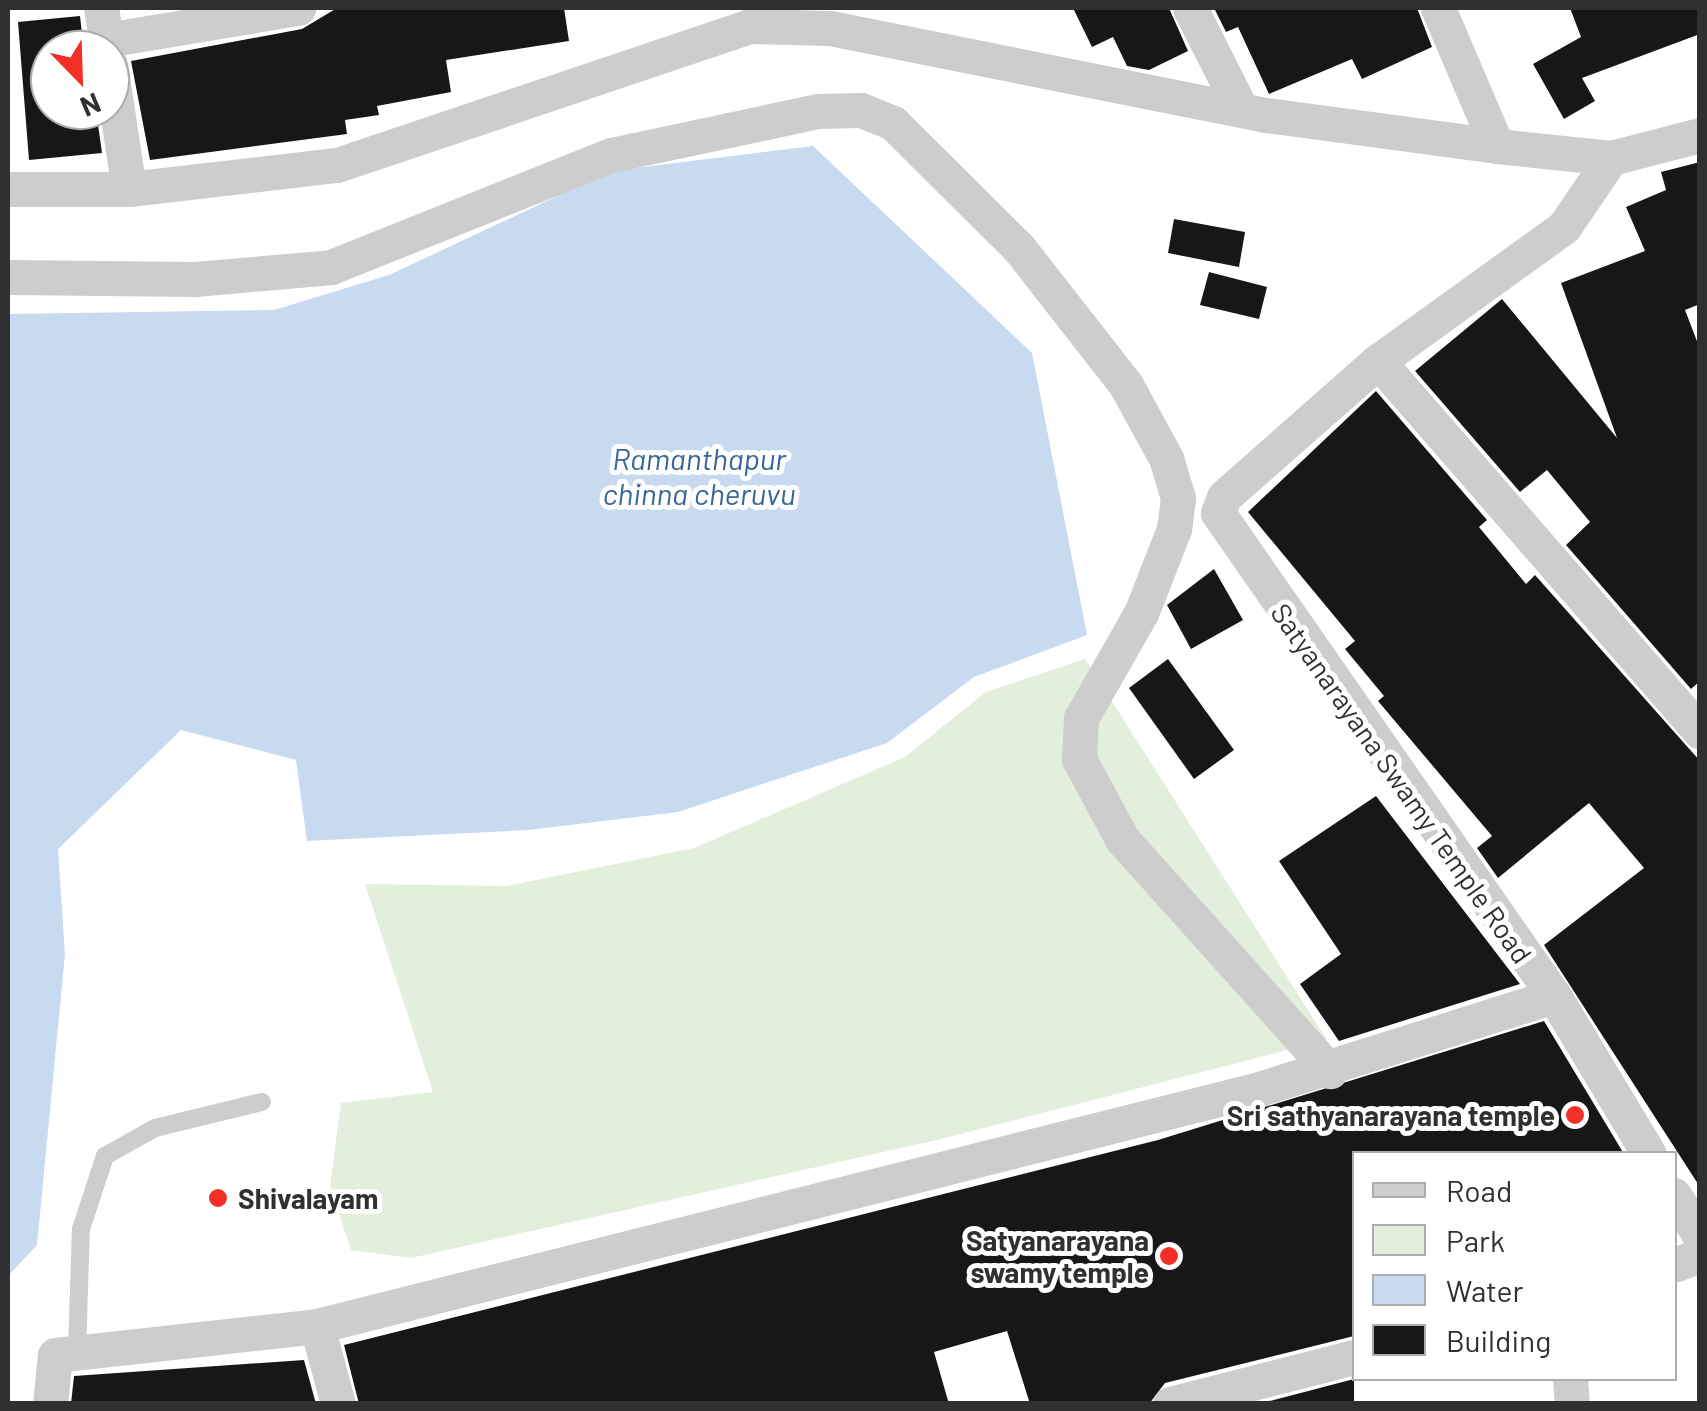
<!DOCTYPE html>
<style>
body{margin:0}
#map{position:relative;width:1707px;height:1411px;overflow:hidden;background:#fff;font-family:Barlow,sans-serif}
div>[style]{position:absolute}
[style*='--x']{left:calc(var(--x)*1px);top:calc(var(--y)*1px);width:calc(var(--w)*1px);rotate:calc(var(--a)*1deg)}
.green>*{inset:0;background:#e3eedc}
.water>*{inset:0;background:#c7daef}
.building>*{inset:0;background:#171717}
.service>*{height:18px;margin:-9px;padding:0 9px;transform-origin:9px;border-radius:9px;background:#cdcdcd}
.minor>*{height:35px;margin:-17.5px;padding:0 17.5px;transform-origin:17.5px;border-radius:17.5px;background:#cdcdcd}
.dots>*{width:28px;height:28px;translate:-50% -50%;box-sizing:border-box;border:5px solid #fff;border-radius:50%}
span{translate:-50% -50%;white-space:nowrap;text-align:center;line-height:1.15;-webkit-text-stroke:10px #fff;paint-order:stroke}
.street-label{font-size:28px;color:#303030}
.poi-label{font-size:28px;color:#303030;font-weight:700}
.right{translate:-100% -50%;text-align:right}
.left{translate:0 -50%;text-align:left}
.water-label{font-size:30px;color:#376698;font-style:italic}
.frame{position:absolute;inset:0;border:10px solid #303030;pointer-events:none}
.legend{position:absolute;left:1352px;top:1151px;width:325px;height:230px;box-sizing:border-box;background:#fff;border:2px solid #acacac;margin:0;padding:12px 18px;list-style:none;font-size:30px;color:#303030}
.legend li{display:flex;align-items:center;gap:20px;height:50px}
.legend b{width:50px;border:2px solid #acacac}
.north{position:absolute;left:30px;top:30px;width:100px;height:100px;box-sizing:border-box;background:#fff;border:2px solid #acacac;border-radius:50%;rotate:157deg;font-size:28px;font-weight:700;line-height:40px;text-align:center;color:#303030}
.north::after{content:'';display:block;margin:auto;width:35px;height:45px;background:#f33025;clip-path:polygon(50% 0,100% 100%,50% 72%,0 100%)}
</style>
<div id="map">
<div class="green">
<i style="clip-path:polygon(1085px 659px,1327px 1040px,941px 1139px,411px 1258px,351px 1250px,330px 1187px,341px 1103px,433px 1092px,365px 884px,507px 886px,694px 848px,905px 757px,986px 692px)"></i>
</div>
<div class="water">
<i style="clip-path:polygon(813px 146px,1032px 353px,1087px 635px,974px 677px,887px 743px,678px 812px,528px 830px,307px 841px,296px 760px,181px 730px,58px 849px,65px 954px,37px 1245px,8px 1276px,8px 314px,274px 310px,389px 275px,611px 171px)"></i>
</div>
<div class="building">
<i style="clip-path:polygon(337px 8px,564px 8px,569px 41px,446px 60px,451px 92px,377px 106px,379px 115px,345px 120px,347px 134px,150px 160px,131px 61px,302px 29px)"></i>
<i style="clip-path:polygon(1073px 8px,1169px 8px,1188px 51px,1149px 70px,1127px 66px,1113px 37px,1092px 47px)"></i>
<i style="clip-path:polygon(1214px 8px,1417px 8px,1432px 47px,1362px 79px,1352px 59px,1269px 94px,1238px 27px,1226px 32px)"></i>
<i style="clip-path:polygon(1570px 8px,1700px 8px,1700px 34px,1582px 78px,1595px 101px,1564px 119px,1533px 64px,1581px 37px)"></i>
<i style="clip-path:polygon(80px 16px,84px 50px,50px 50px,50px 110px,96px 110px,102px 153px,29px 160px,18px 22px)"></i>
<i style="clip-path:polygon(1700px 162px,1700px 304px,1685px 310px,1700px 349px,1700px 681px,1691px 689px,1566px 545px,1590px 522px,1547px 470px,1520px 492px,1415px 371px,1502px 299px,1617px 438px,1561px 283px,1645px 251px,1626px 207px,1666px 190px,1661px 172px)"></i>
<i style="clip-path:polygon(1174px 219px,1245px 232px,1239px 267px,1168px 253px)"></i>
<i style="clip-path:polygon(1209px 272px,1267px 287px,1259px 319px,1200px 305px)"></i>
<i style="clip-path:polygon(1376px 391px,1487px 520px,1479px 527px,1526px 584px,1535px 575px,1700px 761px,1700px 1187px,1544px 945px,1644px 868px,1589px 803px,1498px 878px,1477px 848px,1492px 836px,1378px 701px,1384px 696px,1345px 649px,1355px 641px,1248px 512px)"></i>
<i style="clip-path:polygon(1214px 569px,1243px 620px,1191px 649px,1167px 605px)"></i>
<i style="clip-path:polygon(1168px 659px,1234px 750px,1194px 779px,1129px 688px)"></i>
<i style="clip-path:polygon(1376px 796px,1520px 984px,1339px 1041px,1300px 984px,1341px 954px,1279px 861px)"></i>
<i style="clip-path:polygon(1544px 1021px,1624px 1154px,1354px 1154px,1354px 1336px,1165px 1383px,1149px 1404px,1030px 1404px,1007px 1331px,934px 1352px,949px 1404px,359px 1404px,344px 1345px,1158px 1140px)"></i>
<i style="clip-path:polygon(304px 1360px,316px 1404px,71px 1404px,74px 1376px)"></i>
<i style="clip-path:polygon(1354px 1379px,1354px 1404px,1258px 1404px)"></i>
</div>
<div class="service">
<i style="--x:77;--y:1353;--w:124;--a:-88.2"></i>
<i style="--x:81;--y:1229;--w:77;--a:-71.8"></i>
<i style="--x:105;--y:1156;--w:57;--a:-29.2"></i>
<i style="--x:155;--y:1128;--w:110;--a:-13.7"></i>
</div>
<div class="minor">
<i style="--x:101;--y:8;--w:43;--a:80.5"></i>
<i style="--x:1190;--y:8;--w:113;--a:63.2"></i>
<i style="--x:1438;--y:8;--w:150;--a:66.9"></i>
<i style="--x:106;--y:40;--w:195;--a:-9.5"></i>
<i style="--x:110;--y:64;--w:126;--a:81.4"></i>
<i style="--x:1611;--y:158;--w:83;--a:124.3"></i>
<i style="--x:1564;--y:227;--w:229;--a:144.2"></i>
<i style="--x:1378;--y:361;--w:205;--a:138.6"></i>
<i style="--x:1224;--y:497;--w:17;--a:111"></i>
<i style="--x:1218;--y:513;--w:588;--a:55.18"></i>
<i style="--x:1554;--y:996;--w:184;--a:59"></i>
<i style="--x:8;--y:189;--w:121;--a:0"></i>
<i style="--x:129;--y:189;--w:209;--a:-6.6"></i>
<i style="--x:337;--y:165;--w:435;--a:-18.6"></i>
<i style="--x:749;--y:26;--w:81;--a:1.4"></i>
<i style="--x:830;--y:28;--w:445;--a:11.3"></i>
<i style="--x:1266;--y:115;--w:233;--a:7.6"></i>
<i style="--x:1497;--y:146;--w:115;--a:6"></i>
<i style="--x:1611;--y:158;--w:92;--a:-14.5"></i>
<i style="--x:8;--y:277;--w:187;--a:0.6"></i>
<i style="--x:195;--y:279;--w:137;--a:-5"></i>
<i style="--x:331;--y:267;--w:302;--a:-21.8"></i>
<i style="--x:611;--y:155;--w:212;--a:-12"></i>
<i style="--x:818;--y:111;--w:43;--a:-1.3"></i>
<i style="--x:861;--y:110;--w:35;--a:22"></i>
<i style="--x:893;--y:123;--w:177;--a:44.8"></i>
<i style="--x:1019;--y:248;--w:174;--a:52"></i>
<i style="--x:1126;--y:385;--w:83;--a:61.3"></i>
<i style="--x:1166;--y:458;--w:42;--a:73.3"></i>
<i style="--x:1178;--y:498;--w:31;--a:97"></i>
<i style="--x:1174;--y:529;--w:90;--a:111.4"></i>
<i style="--x:1141;--y:613;--w:121;--a:119.7"></i>
<i style="--x:1081;--y:718;--w:41;--a:92.8"></i>
<i style="--x:1079;--y:759;--w:91;--a:61.7"></i>
<i style="--x:1122;--y:839;--w:312;--a:48.1"></i>
<i style="--x:1378;--y:361;--w:491;--a:49"></i>
<i style="--x:1674;--y:1195;--w:49;--a:57.6"></i>
<i style="--x:1674;--y:1265;--w:28;--a:-21"></i>
<i style="--x:317;--y:1326;--w:81;--a:74.9"></i>
<i style="--x:1570;--y:1378;--w:26;--a:86"></i>
<i style="--x:50;--y:1404;--w:49;--a:-84.2"></i>
<i style="--x:55;--y:1355;--w:264;--a:-6.3"></i>
<i style="--x:317;--y:1326;--w:971;--a:-14.12"></i>
<i style="--x:1259;--y:1089;--w:309;--a:-17.5"></i>
<i style="--x:1170;--y:1404;--w:190;--a:-14.3"></i>
</div>
<div class="dots">
<i style="left:1575px;top:1115px;background:#f33025"></i>
<i style="left:218px;top:1198px;background:#f33025"></i>
<i style="left:1169px;top:1256px;background:#f33025"></i>
</div>
<div class="street-label">
<span style="left:1402px;top:783px;rotate:55deg">Satyanarayana Swamy Temple Road</span>
</div>
<div class="poi-label">
<span class="right" style="left:1555px;top:1115px">Sri sathyanarayana temple</span>
<span class="left" style="left:238px;top:1198px">Shivalayam</span>
<span class="right" style="left:1149px;top:1256px">Satyanarayana<br>swamy temple</span>
</div>
<div class="water-label">
<span style="left:699px;top:475px">Ramanthapur<br>chinna cheruvu</span>
</div>
<div class="frame"></div>
<ul class="legend">
<li><b style="height:12px;background:#cdcdcd"></b>Road</li>
<li><b style="height:28px;background:#e3eedc"></b>Park</li>
<li><b style="height:28px;background:#c7daef"></b>Water</li>
<li><b style="height:28px;background:#171717"></b>Building</li>
</ul>
<div class="north">N</div>
</div>
